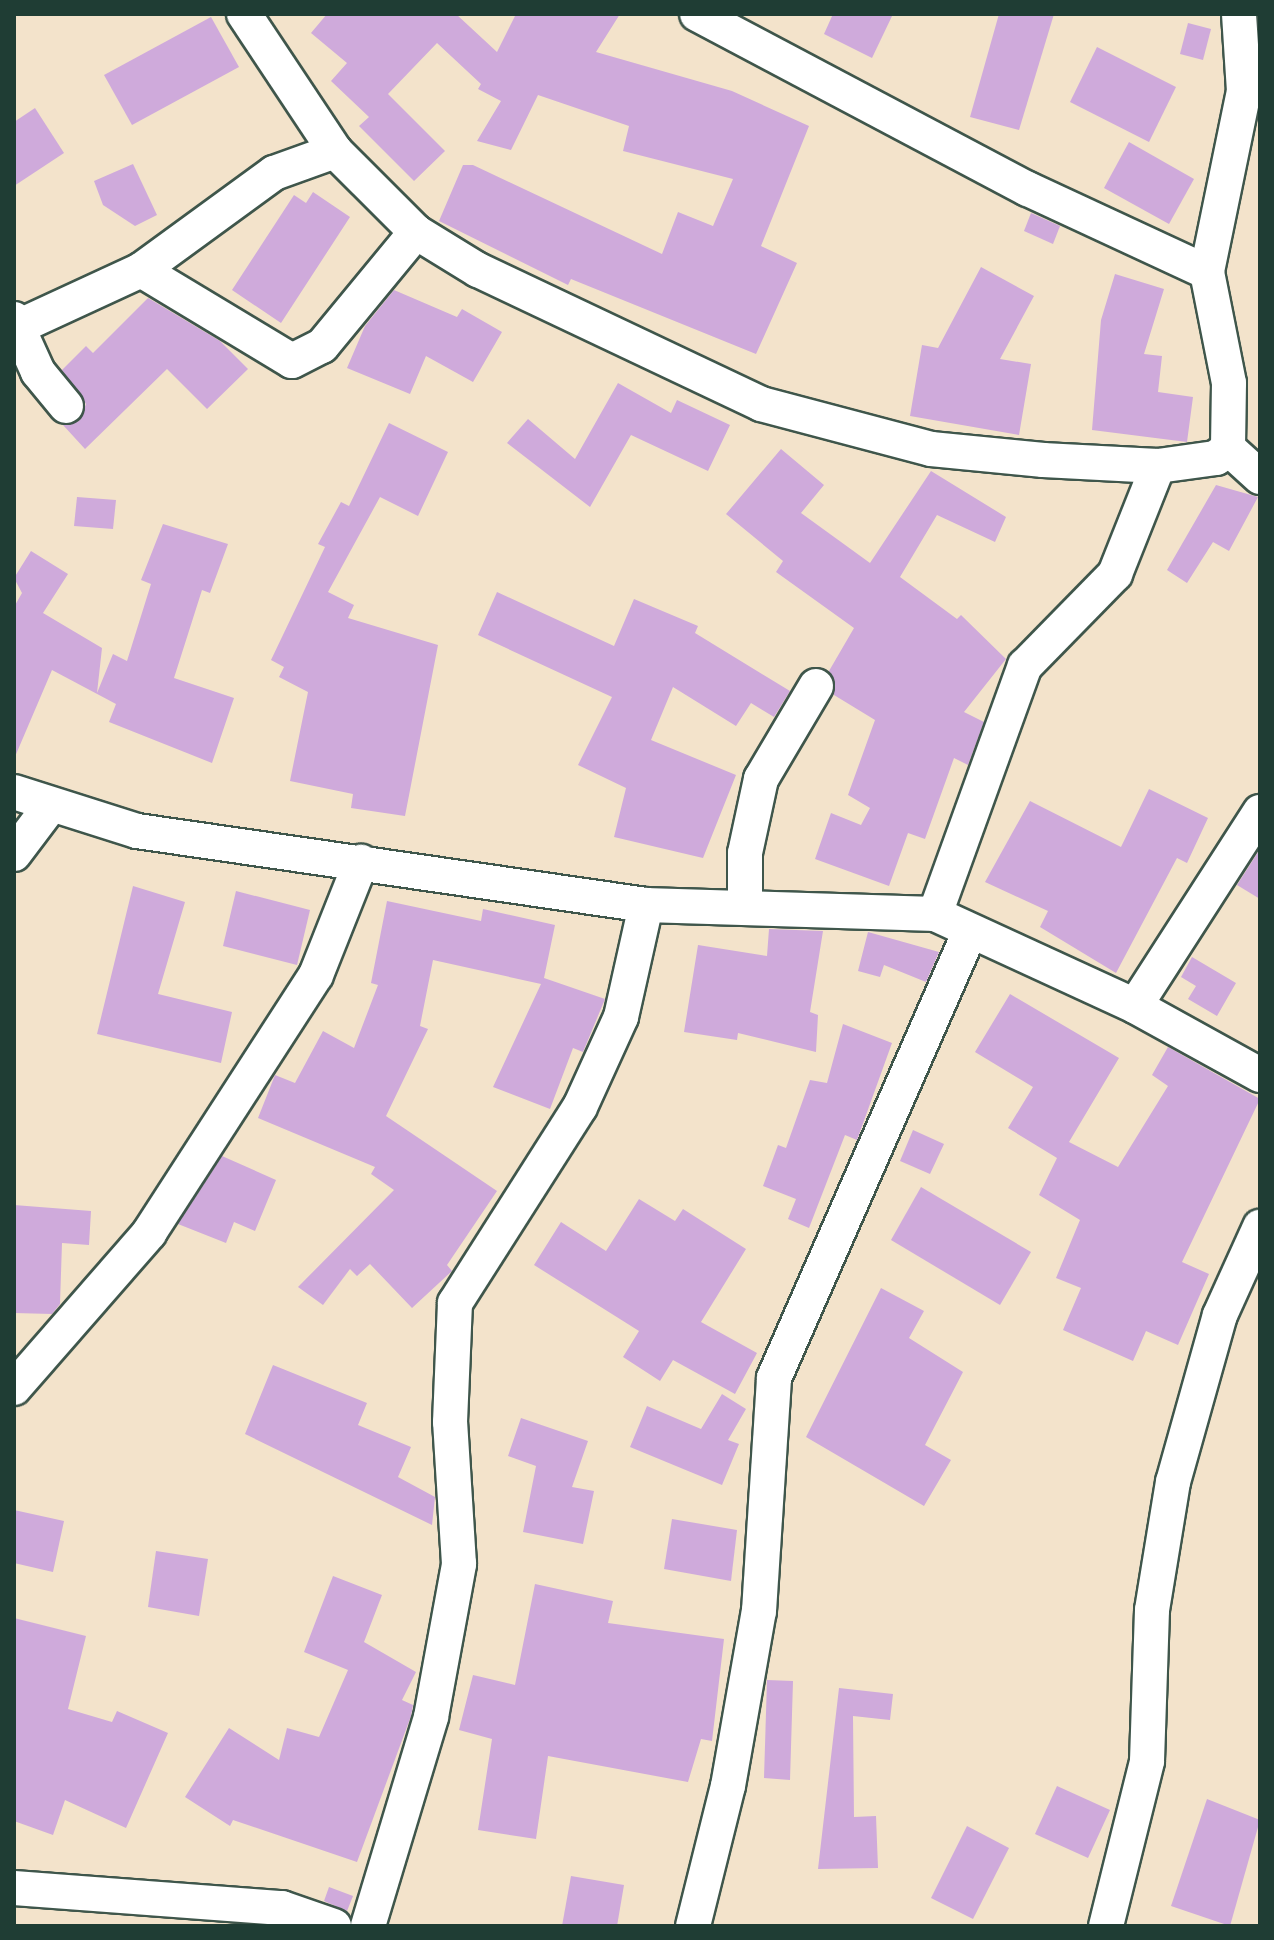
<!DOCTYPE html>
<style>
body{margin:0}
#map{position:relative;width:1274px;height:1940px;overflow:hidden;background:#f3e3cb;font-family:"IM FELL DW Pica",serif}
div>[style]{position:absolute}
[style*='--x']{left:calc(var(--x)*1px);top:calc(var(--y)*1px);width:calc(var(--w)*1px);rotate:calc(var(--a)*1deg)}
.building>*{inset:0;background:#cfaadb}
.roads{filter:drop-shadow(2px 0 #3f564b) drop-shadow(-2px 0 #3f564b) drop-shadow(0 2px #3f564b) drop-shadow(0 -2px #3f564b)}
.minor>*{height:34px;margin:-17px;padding:0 17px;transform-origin:17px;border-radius:17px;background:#fff}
span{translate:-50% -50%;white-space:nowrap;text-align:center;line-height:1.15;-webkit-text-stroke:8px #f6f6f2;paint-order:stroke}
.frame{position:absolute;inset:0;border:16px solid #1f3d34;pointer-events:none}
</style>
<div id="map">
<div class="building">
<i style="clip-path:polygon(327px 14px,456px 14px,497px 52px,516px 14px,620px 14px,596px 52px,732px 91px,809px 126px,761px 246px,797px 263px,756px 354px,571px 279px,568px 285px,439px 221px,463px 165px,473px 165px,662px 254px,678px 212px,713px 226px,733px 179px,623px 151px,629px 126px,538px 95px,511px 150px,477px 141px,501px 101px,478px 89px,481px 84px,437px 43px,388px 94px,445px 151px,414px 181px,359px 126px,369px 117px,331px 81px,347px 63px,311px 33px)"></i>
<i style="clip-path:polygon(833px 14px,893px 14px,872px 58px,824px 34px)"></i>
<i style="clip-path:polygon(999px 14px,1054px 14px,1019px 130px,970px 117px)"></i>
<i style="clip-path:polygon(211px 17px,239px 67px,132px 125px,104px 75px)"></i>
<i style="clip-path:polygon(1188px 23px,1211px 29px,1203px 60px,1180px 54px)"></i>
<i style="clip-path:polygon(1097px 47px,1176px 87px,1149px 142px,1070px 102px)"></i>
<i style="clip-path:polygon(35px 108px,64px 153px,14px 186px,14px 122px)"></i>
<i style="clip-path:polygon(1129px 142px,1194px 179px,1169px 224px,1104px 188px)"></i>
<i style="clip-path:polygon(133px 164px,157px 215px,135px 226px,103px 205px,94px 181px)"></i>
<i style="clip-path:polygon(313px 192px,350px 217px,281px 323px,232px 290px,294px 195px,306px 203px)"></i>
<i style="clip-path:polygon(1031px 213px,1060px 226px,1053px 244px,1024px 231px)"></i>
<i style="clip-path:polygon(981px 267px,1034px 296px,1000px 359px,1031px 364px,1019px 435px,910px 416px,922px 345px,938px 348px)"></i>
<i style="clip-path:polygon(1115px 274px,1164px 289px,1144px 354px,1162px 356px,1158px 392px,1193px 397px,1187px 442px,1092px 430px,1101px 320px)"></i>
<i style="clip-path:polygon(394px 290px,457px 317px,462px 309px,502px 332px,473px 382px,426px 356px,410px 394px,347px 368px,365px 326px)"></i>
<i style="clip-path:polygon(148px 298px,220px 341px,248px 369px,207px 409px,167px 369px,85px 449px,63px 425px,79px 421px,86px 404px,62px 370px,86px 346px,93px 353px)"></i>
<i style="clip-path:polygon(618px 383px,671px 413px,677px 400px,730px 425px,708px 471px,631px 435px,590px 507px,507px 443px,528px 419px,575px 459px)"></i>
<i style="clip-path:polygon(389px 423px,448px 452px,418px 516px,380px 497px,328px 592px,354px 605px,348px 618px,438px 645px,405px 816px,351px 808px,353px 794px,290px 781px,308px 692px,279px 677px,284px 667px,271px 660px,325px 547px,318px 544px,341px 502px,349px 506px)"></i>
<i style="clip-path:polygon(781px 449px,824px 485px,801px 513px,870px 563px,931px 471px,1006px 517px,995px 542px,937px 515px,900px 577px,957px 619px,961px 615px,1006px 659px,964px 712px,984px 722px,968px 765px,954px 758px,925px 839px,908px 833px,889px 886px,815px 859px,831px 813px,861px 825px,870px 808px,848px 795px,875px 720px,834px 695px,829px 671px,854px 628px,776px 572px,783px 561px,726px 514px)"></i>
<i style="clip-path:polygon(1216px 485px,1258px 497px,1229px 551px,1213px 542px,1187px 583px,1167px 570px)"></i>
<i style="clip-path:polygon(77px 497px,116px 500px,113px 529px,74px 526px)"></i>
<i style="clip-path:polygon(163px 524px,228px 544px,210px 593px,202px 590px,174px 678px,234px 698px,212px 763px,109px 722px,116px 704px,52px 670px,14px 759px,14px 607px,22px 593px,14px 578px,31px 551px,68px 574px,43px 613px,102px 648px,97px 693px,113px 654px,127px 661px,151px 584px,141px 580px)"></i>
<i style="clip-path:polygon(497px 592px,614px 646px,634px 599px,698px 626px,695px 633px,790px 691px,774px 717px,751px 703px,736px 726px,673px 687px,651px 740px,736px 775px,703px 858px,614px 837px,626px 788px,578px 765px,612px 697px,478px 635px)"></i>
<i style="clip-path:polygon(1149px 789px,1208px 818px,1187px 863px,1177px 858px,1116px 973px,1040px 927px,1048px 911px,985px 882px,1030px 801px,1121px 847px)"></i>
<i style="clip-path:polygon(1260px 849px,1260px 899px,1237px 885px)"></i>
<i style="clip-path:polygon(133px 886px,185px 902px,158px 994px,232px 1012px,221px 1063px,97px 1034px)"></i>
<i style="clip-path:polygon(236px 891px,310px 910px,297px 965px,223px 946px)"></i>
<i style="clip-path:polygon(387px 901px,481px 921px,483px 909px,555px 925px,544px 978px,605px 999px,583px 1052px,573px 1048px,550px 1109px,493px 1087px,541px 984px,433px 960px,420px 1026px,428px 1029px,386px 1116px,497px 1191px,447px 1265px,452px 1271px,412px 1308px,370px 1264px,357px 1276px,350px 1269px,323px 1305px,298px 1287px,394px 1190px,371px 1174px,375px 1167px,258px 1118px,275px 1075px,295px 1083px,323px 1031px,354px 1048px,378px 985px,371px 983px)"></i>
<i style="clip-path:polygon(769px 929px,823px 931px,810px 1012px,818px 1015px,816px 1052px,738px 1033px,737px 1040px,684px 1032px,698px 945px,767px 956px)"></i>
<i style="clip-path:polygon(868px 932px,939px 952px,926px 982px,884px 965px,880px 977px,858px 971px)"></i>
<i style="clip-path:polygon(1192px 957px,1236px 983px,1217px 1016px,1188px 999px,1196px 986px,1181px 977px)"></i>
<i style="clip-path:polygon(1010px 994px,1119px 1058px,1069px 1142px,1118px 1167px,1168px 1086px,1152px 1075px,1168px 1047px,1260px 1099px,1182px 1262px,1209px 1274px,1178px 1345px,1146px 1331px,1133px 1361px,1063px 1330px,1081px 1288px,1056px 1278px,1080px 1220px,1039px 1195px,1057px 1158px,1008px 1128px,1033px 1087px,975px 1052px)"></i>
<i style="clip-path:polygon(843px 1024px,892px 1043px,857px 1140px,845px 1135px,809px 1228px,788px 1219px,796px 1199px,763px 1186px,778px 1145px,786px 1148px,810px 1080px,827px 1083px)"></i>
<i style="clip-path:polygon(913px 1130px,944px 1144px,930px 1174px,900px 1161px)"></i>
<i style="clip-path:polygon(222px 1156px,276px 1180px,255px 1231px,234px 1222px,226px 1243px,178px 1224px)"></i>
<i style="clip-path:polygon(921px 1187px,1031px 1252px,1000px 1305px,891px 1240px)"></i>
<i style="clip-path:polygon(639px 1199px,675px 1221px,683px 1209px,746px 1249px,701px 1322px,757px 1353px,735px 1394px,673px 1360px,660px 1381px,623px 1357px,639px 1331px,534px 1265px,561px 1222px,606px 1251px)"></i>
<i style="clip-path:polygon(14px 1205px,91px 1211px,89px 1245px,62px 1243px,60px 1304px,52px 1314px,14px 1313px)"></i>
<i style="clip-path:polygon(881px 1288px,924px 1311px,909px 1338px,963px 1372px,925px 1445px,951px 1460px,924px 1506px,806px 1437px)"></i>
<i style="clip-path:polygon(273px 1365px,367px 1403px,358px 1425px,411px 1447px,398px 1477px,435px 1497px,432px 1525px,245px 1434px)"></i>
<i style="clip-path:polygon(722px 1394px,746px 1409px,728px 1440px,739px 1444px,722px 1485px,630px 1447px,647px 1406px,701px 1429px)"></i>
<i style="clip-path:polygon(521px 1418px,588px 1441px,572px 1487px,594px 1491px,583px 1544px,523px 1532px,536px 1466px,508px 1456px)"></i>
<i style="clip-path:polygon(14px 1510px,64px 1521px,53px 1572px,14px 1563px)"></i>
<i style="clip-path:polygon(672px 1519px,737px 1530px,731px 1581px,664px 1569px)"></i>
<i style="clip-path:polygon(156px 1551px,208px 1559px,199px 1616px,148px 1607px)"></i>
<i style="clip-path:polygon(333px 1576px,382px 1595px,364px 1642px,416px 1672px,402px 1700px,413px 1705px,411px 1716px,357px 1862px,233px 1820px,230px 1826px,185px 1797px,229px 1728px,279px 1760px,287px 1728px,319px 1737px,348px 1670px,304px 1652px)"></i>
<i style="clip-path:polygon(535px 1584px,613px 1601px,608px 1623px,724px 1639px,712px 1741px,701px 1739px,688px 1782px,548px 1756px,536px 1839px,478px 1830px,492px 1739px,459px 1730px,473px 1675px,515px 1685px)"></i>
<i style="clip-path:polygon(14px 1618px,86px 1636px,68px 1709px,112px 1722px,117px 1711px,168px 1733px,126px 1828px,65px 1800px,53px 1835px,14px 1821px)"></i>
<i style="clip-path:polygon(767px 1680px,793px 1681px,790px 1780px,764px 1778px)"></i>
<i style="clip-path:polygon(839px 1688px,893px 1694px,890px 1720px,853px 1716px,854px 1817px,876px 1816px,878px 1868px,818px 1869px)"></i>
<i style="clip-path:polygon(1057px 1786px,1110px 1810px,1088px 1858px,1035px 1834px)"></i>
<i style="clip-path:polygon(1207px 1799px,1260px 1820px,1230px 1926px,1171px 1906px)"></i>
<i style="clip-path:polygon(967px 1826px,1009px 1848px,973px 1919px,931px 1898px)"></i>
<i style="clip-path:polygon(571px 1876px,624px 1885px,617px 1926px,562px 1926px)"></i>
<i style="clip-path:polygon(329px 1887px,353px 1896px,347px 1911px,324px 1901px)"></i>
</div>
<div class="roads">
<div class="minor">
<i style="--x:244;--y:14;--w:164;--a:56.4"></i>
<i style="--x:335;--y:151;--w:115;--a:45"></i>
<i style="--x:416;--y:232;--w:73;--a:31.5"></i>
<i style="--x:478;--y:270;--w:313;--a:25.3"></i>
<i style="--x:761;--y:404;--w:176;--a:14.8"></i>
<i style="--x:931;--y:449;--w:113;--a:5.6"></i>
<i style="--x:1043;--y:460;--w:115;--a:3"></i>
<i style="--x:1158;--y:466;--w:59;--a:-7.9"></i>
<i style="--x:1216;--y:458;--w:16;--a:-40"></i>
<i style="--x:697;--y:14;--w:374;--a:27.9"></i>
<i style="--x:1028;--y:189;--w:197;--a:24.9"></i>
<i style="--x:1239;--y:14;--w:77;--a:86.3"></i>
<i style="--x:1244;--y:91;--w:185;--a:101.6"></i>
<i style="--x:1207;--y:272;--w:113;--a:78.8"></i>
<i style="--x:1229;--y:383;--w:65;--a:90.9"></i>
<i style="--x:1228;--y:448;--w:43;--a:42.2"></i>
<i style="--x:141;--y:270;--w:176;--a:31.1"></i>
<i style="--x:292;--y:361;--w:34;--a:-27"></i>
<i style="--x:322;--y:346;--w:148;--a:-50.5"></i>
<i style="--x:14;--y:319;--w:58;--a:65.6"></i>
<i style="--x:38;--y:372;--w:44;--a:50.5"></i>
<i style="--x:20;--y:326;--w:133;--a:-24.8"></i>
<i style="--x:141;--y:270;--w:165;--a:-36.1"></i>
<i style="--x:274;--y:173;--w:65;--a:-19.8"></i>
<i style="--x:14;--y:792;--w:129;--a:17.6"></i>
<i style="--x:137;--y:831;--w:514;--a:8.27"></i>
<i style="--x:646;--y:905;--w:289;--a:1.8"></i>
<i style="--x:935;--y:914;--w:220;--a:24.7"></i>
<i style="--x:1135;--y:1006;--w:143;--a:28.9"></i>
<i style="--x:14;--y:854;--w:61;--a:-52.9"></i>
<i style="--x:745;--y:906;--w:53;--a:-90"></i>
<i style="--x:745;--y:853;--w:76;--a:-77.8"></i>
<i style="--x:761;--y:779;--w:108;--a:-59.4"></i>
<i style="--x:935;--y:914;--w:264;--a:-70.1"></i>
<i style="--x:1025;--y:666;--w:129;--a:-45.6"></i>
<i style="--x:1115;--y:574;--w:116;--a:-68.3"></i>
<i style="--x:1135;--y:1006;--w:231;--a:-57.2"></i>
<i style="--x:14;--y:1388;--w:206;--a:-48.9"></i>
<i style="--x:149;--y:1233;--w:307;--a:-57.1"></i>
<i style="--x:316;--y:975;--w:122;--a:-68.3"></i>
<i style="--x:14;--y:1888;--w:269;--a:4.3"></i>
<i style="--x:282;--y:1908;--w:55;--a:19.1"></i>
<i style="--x:368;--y:1926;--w:218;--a:-73.2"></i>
<i style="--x:431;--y:1717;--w:156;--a:-79.6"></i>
<i style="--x:459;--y:1564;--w:142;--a:-93.6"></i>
<i style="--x:450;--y:1422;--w:119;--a:-87.6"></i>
<i style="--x:455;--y:1303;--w:232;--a:-57.5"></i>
<i style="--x:580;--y:1107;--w:99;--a:-65.5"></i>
<i style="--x:621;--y:1017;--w:115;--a:-77.4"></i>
<i style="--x:693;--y:1926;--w:144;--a:-76"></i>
<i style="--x:728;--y:1786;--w:178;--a:-80"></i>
<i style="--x:759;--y:1611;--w:233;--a:-86.3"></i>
<i style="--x:774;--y:1378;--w:485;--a:-66.3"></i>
<i style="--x:1106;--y:1926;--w:170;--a:-76"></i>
<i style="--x:1147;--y:1761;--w:151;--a:-88.1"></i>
<i style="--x:1152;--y:1610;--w:130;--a:-80.7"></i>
<i style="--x:1173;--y:1482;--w:173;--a:-74.3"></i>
<i style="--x:1220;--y:1315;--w:97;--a:-65.6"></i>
</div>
</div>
<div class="frame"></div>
</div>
